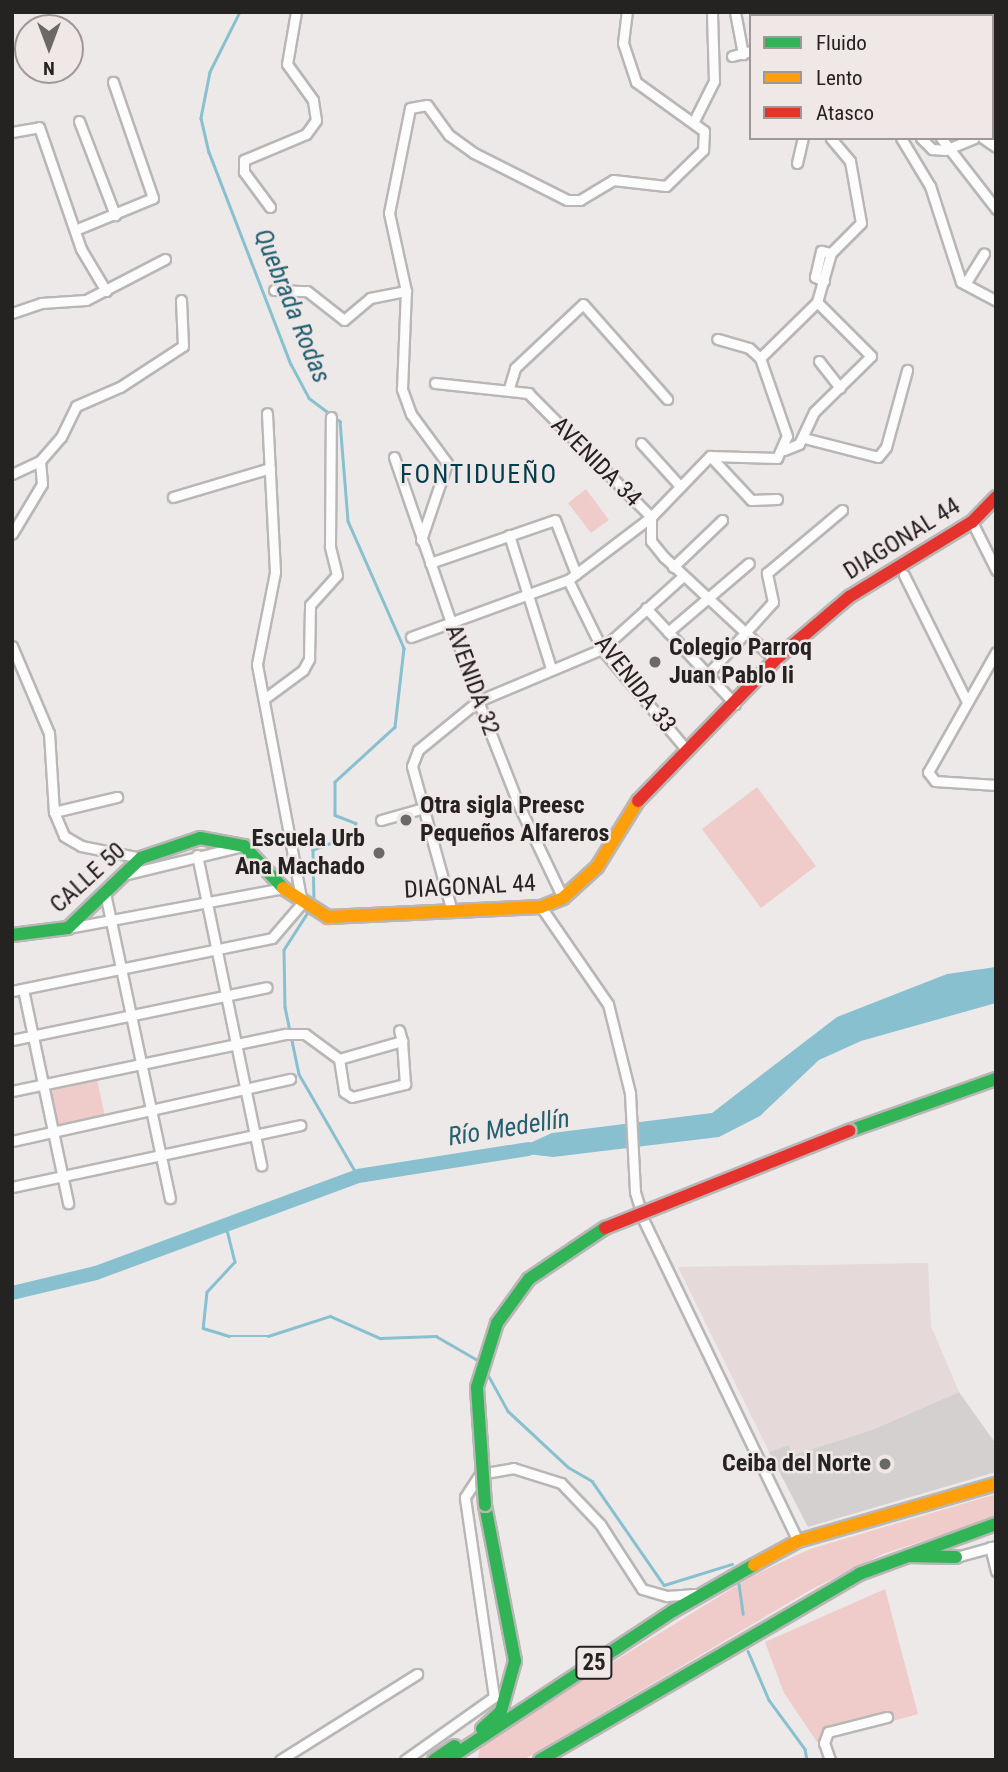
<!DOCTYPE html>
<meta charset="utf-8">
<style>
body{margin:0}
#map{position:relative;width:1008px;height:1772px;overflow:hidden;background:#eee9e9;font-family:"Roboto Condensed",sans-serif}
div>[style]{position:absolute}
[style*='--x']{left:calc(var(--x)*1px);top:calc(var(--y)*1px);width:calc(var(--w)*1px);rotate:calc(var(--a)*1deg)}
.built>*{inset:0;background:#e5d9d9}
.green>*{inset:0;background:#efcbca}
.water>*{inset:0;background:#88c0d0}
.stream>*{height:2.5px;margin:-1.25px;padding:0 1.25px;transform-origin:1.25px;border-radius:1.25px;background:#88c0d0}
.river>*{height:14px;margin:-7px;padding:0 7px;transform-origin:7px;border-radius:7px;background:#88c0d0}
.building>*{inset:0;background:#d4d0d0}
.roads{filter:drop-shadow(2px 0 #b9b6b6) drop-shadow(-2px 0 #b9b6b6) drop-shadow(0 2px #b9b6b6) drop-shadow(0 -2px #b9b6b6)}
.street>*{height:9px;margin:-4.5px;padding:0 4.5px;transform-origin:4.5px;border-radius:4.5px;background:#fcfcfc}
.fast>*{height:12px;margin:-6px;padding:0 6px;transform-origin:6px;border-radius:6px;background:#30b455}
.slow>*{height:12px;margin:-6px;padding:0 6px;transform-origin:6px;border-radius:6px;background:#ff9f0a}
.jam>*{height:12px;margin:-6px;padding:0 6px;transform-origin:6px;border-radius:6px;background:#e5322d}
.bridges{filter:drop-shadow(2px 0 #b9b6b6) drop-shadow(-2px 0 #b9b6b6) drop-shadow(0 2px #b9b6b6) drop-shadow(0 -2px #b9b6b6)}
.fast-bridge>*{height:12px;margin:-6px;padding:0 6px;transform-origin:6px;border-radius:6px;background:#30b455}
.jam-bridge>*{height:12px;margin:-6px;padding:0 6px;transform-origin:6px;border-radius:6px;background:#e5322d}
.dots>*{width:19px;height:19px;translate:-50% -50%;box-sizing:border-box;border:4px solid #f0e7e7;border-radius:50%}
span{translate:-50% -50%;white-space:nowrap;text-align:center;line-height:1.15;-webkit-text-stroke:5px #f0e7e7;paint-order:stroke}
.shield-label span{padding:2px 5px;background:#f0e7e7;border:2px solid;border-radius:5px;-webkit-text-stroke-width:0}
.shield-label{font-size:23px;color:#252222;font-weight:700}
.street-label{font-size:24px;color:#252222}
.poi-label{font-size:24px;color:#252222;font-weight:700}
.left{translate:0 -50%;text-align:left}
.right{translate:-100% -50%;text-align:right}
.water-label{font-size:26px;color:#206172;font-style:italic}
.neighbourhood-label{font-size:26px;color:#003d4b;letter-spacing:2px}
.frame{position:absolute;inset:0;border:14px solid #252222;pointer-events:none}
.legend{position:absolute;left:749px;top:14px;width:245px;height:126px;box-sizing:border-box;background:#f0e7e7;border:2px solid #9f9898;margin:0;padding:9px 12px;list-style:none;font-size:21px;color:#252222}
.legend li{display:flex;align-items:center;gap:14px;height:35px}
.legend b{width:35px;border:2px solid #9f9898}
.north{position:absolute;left:14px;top:14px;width:70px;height:70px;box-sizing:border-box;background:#f0e7e7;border:2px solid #9f9898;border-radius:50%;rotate:180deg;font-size:19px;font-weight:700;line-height:28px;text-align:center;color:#252222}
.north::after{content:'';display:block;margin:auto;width:24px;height:32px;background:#6b6868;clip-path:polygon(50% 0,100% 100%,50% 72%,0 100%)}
</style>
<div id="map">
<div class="built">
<i style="clip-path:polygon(928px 1263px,931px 1326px,959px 1392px,872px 1430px,793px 1455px,789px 1445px,769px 1452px,678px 1267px)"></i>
</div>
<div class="green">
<i style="clip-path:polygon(586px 489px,609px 520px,591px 533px,568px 503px)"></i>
<i style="clip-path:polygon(757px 787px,816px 866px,761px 908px,702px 829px)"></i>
<i style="clip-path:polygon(97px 1079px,105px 1117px,55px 1129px,47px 1089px)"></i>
<i style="clip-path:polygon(996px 1494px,996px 1517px,883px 1554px,812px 1589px,523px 1760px,477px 1760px,481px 1744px,752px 1576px,810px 1549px)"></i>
<i style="clip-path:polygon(885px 1589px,918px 1714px,817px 1742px,784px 1693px,765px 1642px)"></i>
</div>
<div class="water">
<i style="clip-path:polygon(996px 967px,996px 1003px,861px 1041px,819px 1060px,760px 1116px,719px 1137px,553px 1157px,510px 1152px,552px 1133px,712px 1113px,837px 1017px,947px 974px)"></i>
</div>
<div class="stream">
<i style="--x:240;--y:12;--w:67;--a:116.6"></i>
<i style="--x:210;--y:72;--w:47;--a:101.1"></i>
<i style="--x:201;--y:118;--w:35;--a:77"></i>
<i style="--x:209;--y:152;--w:227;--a:68.9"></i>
<i style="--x:291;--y:364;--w:38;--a:62"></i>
<i style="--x:309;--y:398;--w:39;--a:37"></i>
<i style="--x:340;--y:421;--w:100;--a:85.4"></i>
<i style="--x:348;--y:521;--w:139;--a:66.2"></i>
<i style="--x:404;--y:648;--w:80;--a:96.5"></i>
<i style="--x:395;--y:727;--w:81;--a:137.5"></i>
<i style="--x:335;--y:782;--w:33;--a:90"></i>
<i style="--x:335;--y:815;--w:22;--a:21"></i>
<i style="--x:356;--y:823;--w:12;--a:104"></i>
<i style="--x:353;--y:835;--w:43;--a:159.4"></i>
<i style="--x:313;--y:850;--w:52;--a:88.9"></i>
<i style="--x:309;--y:911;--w:46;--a:122.7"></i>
<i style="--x:284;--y:950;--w:57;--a:89"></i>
<i style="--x:285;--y:1007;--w:68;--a:78.2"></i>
<i style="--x:299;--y:1074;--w:118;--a:60"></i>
<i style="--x:226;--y:1226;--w:37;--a:76"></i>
<i style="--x:235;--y:1262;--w:41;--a:133"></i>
<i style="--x:207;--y:1292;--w:36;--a:96"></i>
<i style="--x:203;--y:1328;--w:27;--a:17"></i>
<i style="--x:229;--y:1336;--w:39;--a:0"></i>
<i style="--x:268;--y:1336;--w:65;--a:-17.9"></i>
<i style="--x:330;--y:1316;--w:55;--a:23.7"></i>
<i style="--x:380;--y:1338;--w:56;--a:-2"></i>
<i style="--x:436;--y:1336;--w:52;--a:30"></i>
<i style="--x:486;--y:1371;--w:46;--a:61.2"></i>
<i style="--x:508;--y:1411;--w:82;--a:43"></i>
<i style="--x:568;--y:1467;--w:28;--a:30"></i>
<i style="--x:592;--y:1481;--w:126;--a:55.3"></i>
<i style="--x:664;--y:1585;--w:71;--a:-17.2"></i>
<i style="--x:739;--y:1584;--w:30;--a:82"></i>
<i style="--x:748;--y:1651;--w:53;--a:66.8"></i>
<i style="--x:769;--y:1700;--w:61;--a:53.7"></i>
<i style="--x:805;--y:1749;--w:11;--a:80"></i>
</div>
<div class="river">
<i style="--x:12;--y:1293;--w:86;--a:-13.4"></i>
<i style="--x:96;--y:1273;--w:279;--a:-20.3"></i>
<i style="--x:358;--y:1176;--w:172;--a:-9"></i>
</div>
<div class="building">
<i style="clip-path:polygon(959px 1392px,996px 1444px,996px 1472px,808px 1527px,769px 1452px,789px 1445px,793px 1455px,872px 1430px)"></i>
</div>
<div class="roads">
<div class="street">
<i style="--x:735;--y:12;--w:43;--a:79.2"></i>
<i style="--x:908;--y:12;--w:4;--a:63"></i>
<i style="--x:951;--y:12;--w:4;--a:90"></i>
<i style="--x:732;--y:56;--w:20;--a:-15"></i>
<i style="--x:992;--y:120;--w:7;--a:-56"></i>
<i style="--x:79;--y:121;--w:101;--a:69"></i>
<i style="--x:694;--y:121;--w:45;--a:-63.4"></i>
<i style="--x:714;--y:81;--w:69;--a:-91.7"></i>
<i style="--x:12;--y:132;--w:27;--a:-10"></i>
<i style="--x:39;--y:127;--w:129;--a:71"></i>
<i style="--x:81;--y:249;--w:49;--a:59.2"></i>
<i style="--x:901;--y:138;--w:56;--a:58.9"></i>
<i style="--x:930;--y:186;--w:101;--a:72.1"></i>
<i style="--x:961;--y:282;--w:40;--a:28"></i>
<i style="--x:921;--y:138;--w:16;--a:45"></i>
<i style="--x:932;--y:149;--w:13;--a:4"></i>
<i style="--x:945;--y:150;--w:31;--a:-22"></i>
<i style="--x:941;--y:138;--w:90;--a:52.2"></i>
<i style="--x:983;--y:138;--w:16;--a:35"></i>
<i style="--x:797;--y:163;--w:26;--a:-77"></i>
<i style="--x:270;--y:207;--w:44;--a:-126.6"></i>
<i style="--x:244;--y:172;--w:12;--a:-90"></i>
<i style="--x:244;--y:160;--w:67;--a:-22.8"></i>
<i style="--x:306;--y:134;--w:17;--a:-54"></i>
<i style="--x:316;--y:120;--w:20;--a:-99"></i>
<i style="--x:313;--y:100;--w:44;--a:-125.8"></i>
<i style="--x:287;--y:64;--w:53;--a:-80.2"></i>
<i style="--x:75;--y:230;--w:84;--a:-22.3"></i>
<i style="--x:153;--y:198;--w:123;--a:-109"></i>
<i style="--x:824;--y:281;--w:10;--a:-156"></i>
<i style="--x:815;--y:277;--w:27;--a:-77"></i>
<i style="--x:821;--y:251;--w:10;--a:11"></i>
<i style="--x:965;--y:284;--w:36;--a:-58"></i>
<i style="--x:274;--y:290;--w:33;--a:2"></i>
<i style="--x:307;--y:291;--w:47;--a:38.1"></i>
<i style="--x:344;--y:320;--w:34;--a:-40"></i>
<i style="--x:370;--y:298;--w:37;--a:-11"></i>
<i style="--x:12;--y:313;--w:31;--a:-19"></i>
<i style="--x:41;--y:303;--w:45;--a:-3.8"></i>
<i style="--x:86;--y:300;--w:89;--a:-27.4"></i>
<i style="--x:760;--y:358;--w:80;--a:-44.5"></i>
<i style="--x:817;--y:302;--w:51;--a:-74.1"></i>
<i style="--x:831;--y:253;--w:42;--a:-45"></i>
<i style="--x:861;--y:223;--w:63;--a:-100.1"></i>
<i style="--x:850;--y:161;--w:30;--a:-130"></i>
<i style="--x:819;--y:361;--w:34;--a:52"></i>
<i style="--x:435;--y:383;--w:94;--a:6.1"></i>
<i style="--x:528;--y:393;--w:175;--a:45.2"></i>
<i style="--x:651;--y:517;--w:24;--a:90"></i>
<i style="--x:651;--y:541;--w:21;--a:51"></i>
<i style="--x:664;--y:557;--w:151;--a:42.9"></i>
<i style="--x:509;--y:388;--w:21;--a:-73"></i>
<i style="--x:515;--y:368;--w:93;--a:-43.3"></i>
<i style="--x:583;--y:304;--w:127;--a:48.5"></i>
<i style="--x:804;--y:438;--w:76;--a:14.4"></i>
<i style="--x:878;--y:457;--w:13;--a:-51"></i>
<i style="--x:886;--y:447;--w:80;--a:-74.7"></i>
<i style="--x:641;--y:443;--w:58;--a:47.8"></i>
<i style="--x:784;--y:450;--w:16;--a:-22"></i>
<i style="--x:799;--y:444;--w:35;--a:-65"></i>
<i style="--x:814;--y:412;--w:80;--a:-44.5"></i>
<i style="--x:871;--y:356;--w:76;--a:-135"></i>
<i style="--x:710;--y:456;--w:60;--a:47"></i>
<i style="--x:751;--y:500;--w:26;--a:-2"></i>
<i style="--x:394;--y:457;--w:258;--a:71"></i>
<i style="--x:478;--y:701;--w:115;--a:68.6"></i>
<i style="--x:520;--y:808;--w:100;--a:64.5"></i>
<i style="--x:40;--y:461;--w:32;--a:-49"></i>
<i style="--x:61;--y:437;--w:34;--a:-64"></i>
<i style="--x:76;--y:406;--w:48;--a:-23.4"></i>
<i style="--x:120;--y:387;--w:75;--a:-33.1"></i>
<i style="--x:183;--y:346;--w:46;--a:-92.5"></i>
<i style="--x:12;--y:474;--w:31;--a:-25"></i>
<i style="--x:40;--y:461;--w:23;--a:85"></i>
<i style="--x:42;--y:484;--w:58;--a:121"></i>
<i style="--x:173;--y:497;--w:101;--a:-16.6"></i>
<i style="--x:972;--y:522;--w:54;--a:63.4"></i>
<i style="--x:509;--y:535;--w:139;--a:72.5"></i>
<i style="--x:421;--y:540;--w:81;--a:-71.3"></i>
<i style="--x:447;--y:463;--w:61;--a:-126.3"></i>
<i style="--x:411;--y:414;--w:27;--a:-110"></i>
<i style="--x:402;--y:389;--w:98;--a:-87.7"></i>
<i style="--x:406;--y:291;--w:80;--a:-102.3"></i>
<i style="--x:389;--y:213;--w:107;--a:-78.7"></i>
<i style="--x:410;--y:108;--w:17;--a:-10"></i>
<i style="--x:427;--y:105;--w:37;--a:54"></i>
<i style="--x:449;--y:135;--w:31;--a:36"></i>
<i style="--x:474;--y:153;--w:104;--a:26.8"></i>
<i style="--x:567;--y:200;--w:13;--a:0"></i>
<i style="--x:580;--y:200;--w:39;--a:-31"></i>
<i style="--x:613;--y:180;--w:53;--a:6.5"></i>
<i style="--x:666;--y:186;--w:52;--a:-44.2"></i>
<i style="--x:703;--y:150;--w:19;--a:-87"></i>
<i style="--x:704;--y:131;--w:84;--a:-144.2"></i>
<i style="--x:636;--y:82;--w:41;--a:-108.4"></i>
<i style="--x:623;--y:43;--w:31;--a:-83"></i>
<i style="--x:430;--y:563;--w:132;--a:-19"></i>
<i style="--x:555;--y:520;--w:58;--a:68.7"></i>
<i style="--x:673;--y:567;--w:68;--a:-43.8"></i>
<i style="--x:904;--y:575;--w:140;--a:63.6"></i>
<i style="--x:568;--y:580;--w:77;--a:63.8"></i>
<i style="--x:602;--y:649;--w:131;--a:50"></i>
<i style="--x:646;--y:608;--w:131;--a:47.2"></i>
<i style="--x:668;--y:632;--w:106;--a:-40.4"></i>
<i style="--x:411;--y:637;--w:167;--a:-20"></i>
<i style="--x:568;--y:580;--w:104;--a:-37.2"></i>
<i style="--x:651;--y:517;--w:85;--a:-46"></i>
<i style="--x:710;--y:456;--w:67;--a:1.7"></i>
<i style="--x:777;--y:458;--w:24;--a:-66"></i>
<i style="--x:787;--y:436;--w:83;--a:-109.1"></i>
<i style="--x:760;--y:358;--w:15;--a:-138"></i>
<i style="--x:749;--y:348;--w:33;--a:-164"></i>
<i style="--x:12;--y:646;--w:95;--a:67"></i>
<i style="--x:49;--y:733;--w:79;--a:86.4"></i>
<i style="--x:54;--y:812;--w:26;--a:67"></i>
<i style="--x:64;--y:836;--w:20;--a:30"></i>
<i style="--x:81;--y:846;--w:61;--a:11.3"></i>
<i style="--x:996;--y:652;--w:138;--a:119.5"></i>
<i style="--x:928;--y:772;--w:11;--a:52"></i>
<i style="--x:935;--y:781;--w:61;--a:3.8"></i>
<i style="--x:707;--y:675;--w:98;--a:-47.9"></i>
<i style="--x:773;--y:602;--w:30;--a:-102"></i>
<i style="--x:767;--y:573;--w:98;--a:-40"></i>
<i style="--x:264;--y:699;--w:49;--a:-36.6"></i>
<i style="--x:303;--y:670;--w:13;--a:-61"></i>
<i style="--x:309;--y:659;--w:54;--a:-88.9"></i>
<i style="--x:310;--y:605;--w:40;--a:-48"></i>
<i style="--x:337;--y:575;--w:30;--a:-104"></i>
<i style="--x:330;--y:546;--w:129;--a:-89.6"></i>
<i style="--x:54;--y:812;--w:65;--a:-13.4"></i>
<i style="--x:381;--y:820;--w:45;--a:-15.6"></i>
<i style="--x:197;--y:855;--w:317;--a:78.3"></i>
<i style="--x:127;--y:874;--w:115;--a:-13.6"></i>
<i style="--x:105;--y:893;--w:312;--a:78"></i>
<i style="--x:541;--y:907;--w:118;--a:55.4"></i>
<i style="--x:608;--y:1004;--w:92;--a:76.1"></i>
<i style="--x:630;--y:1093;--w:99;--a:87.1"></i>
<i style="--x:635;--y:1192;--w:30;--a:73"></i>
<i style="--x:644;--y:1221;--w:355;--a:64.3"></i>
<i style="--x:451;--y:908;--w:147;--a:-105.4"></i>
<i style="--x:412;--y:766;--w:17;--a:-69"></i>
<i style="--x:418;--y:750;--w:77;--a:-39.2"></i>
<i style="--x:478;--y:701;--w:134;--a:-22.8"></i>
<i style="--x:602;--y:649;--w:109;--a:-42"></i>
<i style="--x:68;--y:928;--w:219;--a:-10.5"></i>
<i style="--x:23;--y:989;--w:219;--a:78.1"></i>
<i style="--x:12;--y:991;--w:265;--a:-11.5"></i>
<i style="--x:272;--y:938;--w:46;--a:-49.4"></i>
<i style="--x:302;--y:903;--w:243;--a:-100.7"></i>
<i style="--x:257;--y:664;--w:94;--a:-78.9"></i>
<i style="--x:275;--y:572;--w:159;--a:-92.9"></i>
<i style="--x:12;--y:1040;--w:260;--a:-11.7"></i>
<i style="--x:339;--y:1059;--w:66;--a:-15.9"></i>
<i style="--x:402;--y:1041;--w:11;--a:-105"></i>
<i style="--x:12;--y:1091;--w:280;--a:-11.8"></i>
<i style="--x:286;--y:1034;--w:19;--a:0"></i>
<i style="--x:305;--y:1034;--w:42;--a:36.3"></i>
<i style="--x:339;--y:1059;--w:33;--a:81"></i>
<i style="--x:344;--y:1092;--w:9;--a:32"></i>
<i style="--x:352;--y:1097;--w:55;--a:-13.8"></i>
<i style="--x:405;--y:1084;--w:43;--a:-94"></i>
<i style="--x:12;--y:1141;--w:285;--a:-12.6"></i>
<i style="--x:12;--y:1187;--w:295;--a:-12.1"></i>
<i style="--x:990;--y:1547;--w:25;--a:76"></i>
<i style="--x:956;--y:1557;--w:41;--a:-15.4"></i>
<i style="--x:280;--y:1760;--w:162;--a:-32.1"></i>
<i style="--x:405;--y:1760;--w:109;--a:-35.3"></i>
<i style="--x:494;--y:1697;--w:202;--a:-98.3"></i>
<i style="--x:465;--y:1497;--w:27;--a:-57"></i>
<i style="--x:480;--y:1474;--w:34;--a:-10"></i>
<i style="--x:513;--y:1468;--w:50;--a:17.4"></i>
<i style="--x:561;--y:1483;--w:57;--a:46.4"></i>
<i style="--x:600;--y:1524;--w:77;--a:57.1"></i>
<i style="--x:642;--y:1589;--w:26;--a:16"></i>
<i style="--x:667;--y:1596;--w:28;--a:-4"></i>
<i style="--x:830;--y:1760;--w:18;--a:-109"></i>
<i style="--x:824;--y:1743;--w:12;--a:-70"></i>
<i style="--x:828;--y:1732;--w:61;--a:-14.3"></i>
</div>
<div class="fast">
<i style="--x:12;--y:935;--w:56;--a:-7.1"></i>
<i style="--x:68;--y:928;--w:101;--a:-43.8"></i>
<i style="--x:141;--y:858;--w:62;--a:-18.7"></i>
<i style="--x:200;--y:838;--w:45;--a:10.3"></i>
<i style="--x:244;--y:846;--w:57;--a:47.1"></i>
<i style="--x:849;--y:1131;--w:156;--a:-19.5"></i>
<i style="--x:908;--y:1556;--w:48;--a:1.2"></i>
<i style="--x:482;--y:1729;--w:26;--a:-43"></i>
<i style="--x:501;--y:1711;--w:52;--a:-74.4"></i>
<i style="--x:515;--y:1661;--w:159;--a:-100.9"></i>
<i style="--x:434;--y:1760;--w:25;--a:-34"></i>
<i style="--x:447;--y:1760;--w:271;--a:-33.4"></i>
<i style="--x:673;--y:1611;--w:93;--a:-29.6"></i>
<i style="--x:540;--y:1760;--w:369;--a:-30.2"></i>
<i style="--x:859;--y:1574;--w:146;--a:-20.1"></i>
</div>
<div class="slow">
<i style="--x:283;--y:888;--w:54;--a:32.8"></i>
<i style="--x:328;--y:917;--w:213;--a:-2.7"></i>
<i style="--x:541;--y:907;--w:24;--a:-22"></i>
<i style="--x:563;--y:898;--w:46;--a:-42.4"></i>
<i style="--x:597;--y:867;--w:78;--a:-58.2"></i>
<i style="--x:754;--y:1565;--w:50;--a:-28.6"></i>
<i style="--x:798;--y:1541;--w:206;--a:-16.1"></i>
</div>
<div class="jam">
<i style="--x:638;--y:801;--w:197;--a:-45.8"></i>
<i style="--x:775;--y:660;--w:97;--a:-40.4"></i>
<i style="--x:849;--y:597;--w:144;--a:-31.4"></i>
<i style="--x:972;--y:522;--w:35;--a:-46"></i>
</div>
</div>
<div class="bridges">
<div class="fast-bridge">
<i style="--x:485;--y:1505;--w:118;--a:-93.9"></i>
<i style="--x:477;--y:1387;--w:67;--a:-72.6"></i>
<i style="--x:497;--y:1323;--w:54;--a:-54"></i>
<i style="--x:529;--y:1279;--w:92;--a:-33.9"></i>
</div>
<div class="jam-bridge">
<i style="--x:605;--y:1228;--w:263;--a:-21.7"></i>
</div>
</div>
<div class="dots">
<i style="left:655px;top:662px;background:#6b6868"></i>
<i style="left:406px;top:820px;background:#6b6868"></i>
<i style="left:379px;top:853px;background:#6b6868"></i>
<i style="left:885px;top:1464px;background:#6b6868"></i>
</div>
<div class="shield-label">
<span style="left:594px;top:1663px">25</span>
</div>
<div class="street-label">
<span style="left:596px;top:462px;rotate:45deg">AVENIDA 34</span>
<span style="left:902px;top:539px;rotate:-32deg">DIAGONAL 44</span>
<span style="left:472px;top:680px;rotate:70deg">AVENIDA 32</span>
<span style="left:635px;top:684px;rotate:52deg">AVENIDA 33</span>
<span style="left:88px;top:878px;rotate:-42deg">CALLE 50</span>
<span style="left:470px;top:887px;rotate:-3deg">DIAGONAL 44</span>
</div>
<div class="poi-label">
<span class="left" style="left:669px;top:662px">Colegio Parroq<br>Juan Pablo Ii</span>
<span class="left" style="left:420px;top:820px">Otra sigla Preesc<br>Pequeños Alfareros</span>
<span class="right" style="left:365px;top:853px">Escuela Urb<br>Ana Machado</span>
<span class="right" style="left:871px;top:1464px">Ceiba del Norte</span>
</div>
<div class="water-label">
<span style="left:292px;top:306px;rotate:68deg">Quebrada Rodas</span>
<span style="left:509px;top:1128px;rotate:-9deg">Río Medellín</span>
</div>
<div class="neighbourhood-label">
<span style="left:479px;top:475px">FONTIDUEÑO</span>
</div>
<div class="frame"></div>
<ul class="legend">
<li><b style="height:9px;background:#30b455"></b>Fluido</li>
<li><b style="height:9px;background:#ff9f0a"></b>Lento</li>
<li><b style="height:9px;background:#e5322d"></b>Atasco</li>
</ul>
<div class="north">N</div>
</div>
